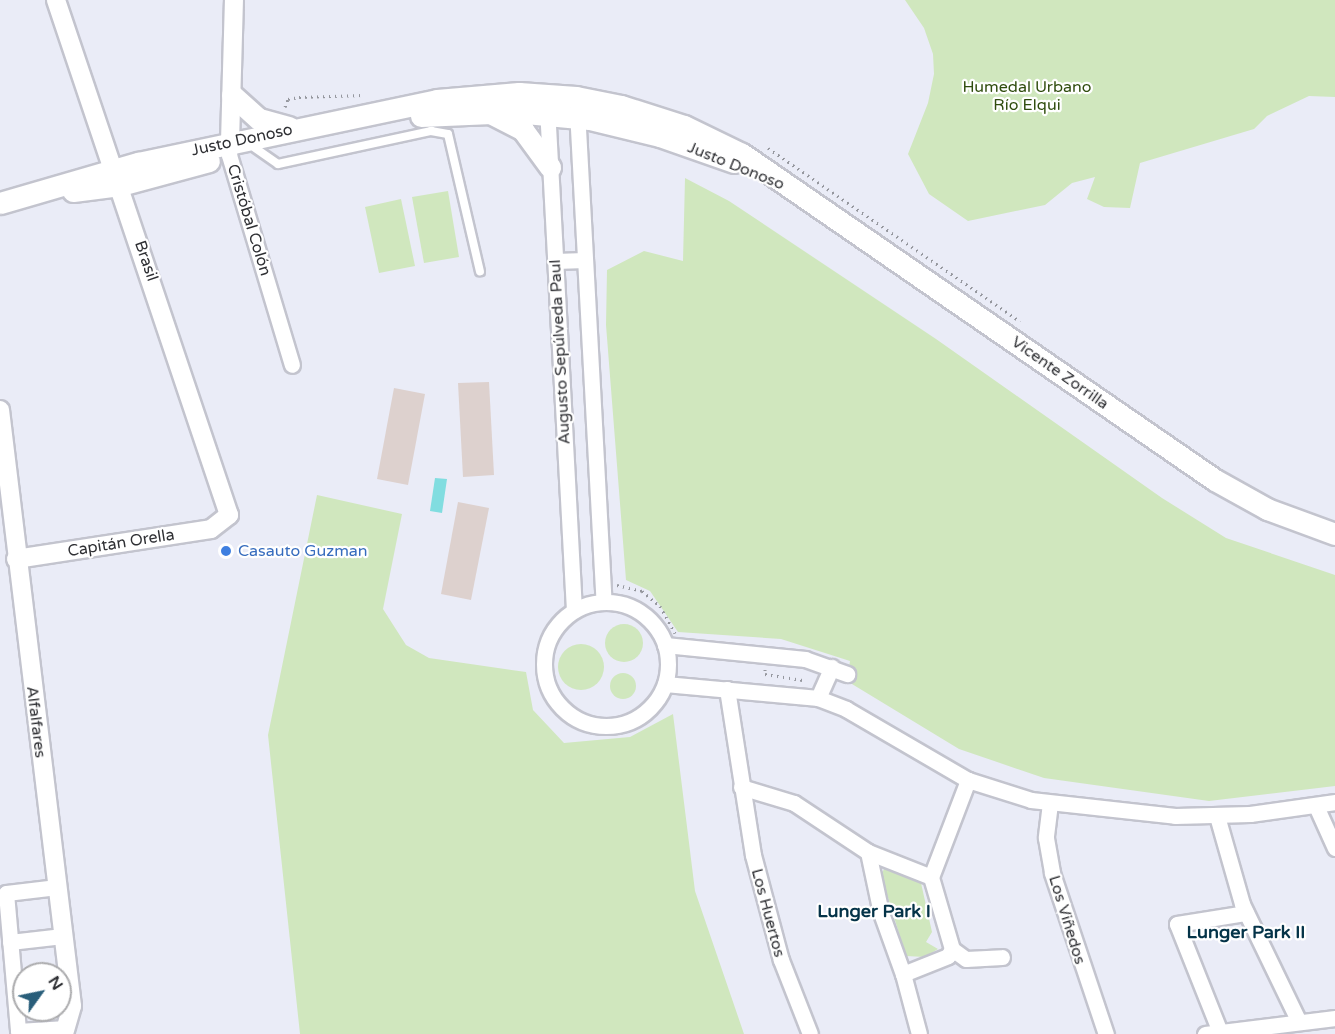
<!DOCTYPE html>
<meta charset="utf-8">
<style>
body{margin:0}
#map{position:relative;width:1335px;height:1034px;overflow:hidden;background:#eaecf7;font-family:"Varela Round",sans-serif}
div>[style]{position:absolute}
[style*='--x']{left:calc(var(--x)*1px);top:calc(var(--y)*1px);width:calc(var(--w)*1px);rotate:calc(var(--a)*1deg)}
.green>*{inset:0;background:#d0e7be}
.round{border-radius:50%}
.water>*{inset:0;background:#81dde0}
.building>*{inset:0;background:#ddd1ce}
.path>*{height:3px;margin-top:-1.5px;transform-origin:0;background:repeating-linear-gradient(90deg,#95979e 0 1.5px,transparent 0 6px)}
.roads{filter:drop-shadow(2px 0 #c3c4ce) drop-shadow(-2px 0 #c3c4ce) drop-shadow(0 2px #c3c4ce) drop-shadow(0 -2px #c3c4ce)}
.service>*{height:8px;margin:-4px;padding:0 4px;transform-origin:4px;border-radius:4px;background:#fff}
.minor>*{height:15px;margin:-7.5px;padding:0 7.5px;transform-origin:7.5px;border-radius:7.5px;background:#fff}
.minor>.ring{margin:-7.5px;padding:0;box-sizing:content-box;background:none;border:15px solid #fff;border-radius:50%}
.tertiary>*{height:18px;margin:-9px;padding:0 9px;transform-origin:9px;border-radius:9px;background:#fff}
.secondary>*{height:21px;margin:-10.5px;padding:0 10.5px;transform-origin:10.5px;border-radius:10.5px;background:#fff}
.dots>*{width:16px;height:16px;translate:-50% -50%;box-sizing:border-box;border:3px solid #fff;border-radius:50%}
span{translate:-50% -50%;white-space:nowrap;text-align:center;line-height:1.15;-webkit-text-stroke:4.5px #fff;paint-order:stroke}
.park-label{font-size:16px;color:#304d0e}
.street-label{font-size:16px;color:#2f3034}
.shop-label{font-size:16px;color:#366cbe}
.left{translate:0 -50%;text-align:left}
.neighbourhood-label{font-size:18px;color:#043348;font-weight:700}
.north{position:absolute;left:12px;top:962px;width:60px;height:60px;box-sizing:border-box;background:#fff;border:2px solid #acacae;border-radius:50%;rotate:57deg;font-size:16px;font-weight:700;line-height:24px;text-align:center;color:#2f3034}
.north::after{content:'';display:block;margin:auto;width:21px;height:27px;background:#295e7a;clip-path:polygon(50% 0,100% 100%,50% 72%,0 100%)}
</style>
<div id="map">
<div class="green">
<i style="clip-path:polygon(905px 0,1335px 0,1335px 97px,1309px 96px,1267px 116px,1254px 129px,1140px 163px,1130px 208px,1104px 207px,1087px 199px,1095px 177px,1072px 183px,1045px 205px,968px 221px,929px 194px,908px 154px,928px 103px,934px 74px,933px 54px,924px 28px)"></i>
<i style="clip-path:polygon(685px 178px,729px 201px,936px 339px,1162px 498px,1226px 538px,1335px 575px,1335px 786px,1209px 801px,1044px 778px,959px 749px,847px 681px,850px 661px,781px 639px,678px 632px,650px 591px,626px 580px,606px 325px,607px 270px,644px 251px,683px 261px)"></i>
<i style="clip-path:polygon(448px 191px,459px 257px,424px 263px,412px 197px)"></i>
<i style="clip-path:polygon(401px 199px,415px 266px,379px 273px,365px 207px)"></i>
<i style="clip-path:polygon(317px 495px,402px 514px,383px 609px,406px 645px,429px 658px,526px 672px,533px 710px,564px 743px,630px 737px,673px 714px,695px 891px,744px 1034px,300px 1034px,268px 735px)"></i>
<i class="round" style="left:605px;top:624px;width:38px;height:38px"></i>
<i class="round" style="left:558px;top:644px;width:46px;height:46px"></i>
<i class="round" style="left:610px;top:673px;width:26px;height:26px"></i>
<i style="clip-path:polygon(885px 867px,921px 883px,932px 932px,926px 942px,938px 949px,925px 957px,906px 956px,881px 875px)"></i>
</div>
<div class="water">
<i style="clip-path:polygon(435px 478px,447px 479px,442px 513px,430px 511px)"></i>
</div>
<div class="building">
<i style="clip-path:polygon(489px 382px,494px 475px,463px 477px,458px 383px)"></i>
<i style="clip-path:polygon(394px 388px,425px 394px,408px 485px,377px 479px)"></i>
<i style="clip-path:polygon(458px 502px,489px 508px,471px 600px,441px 594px)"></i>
</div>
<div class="path">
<i style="--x:285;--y:107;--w:9;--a:-69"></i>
<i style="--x:288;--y:99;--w:11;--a:-10"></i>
<i style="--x:299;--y:97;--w:63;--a:-1.8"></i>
<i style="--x:768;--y:148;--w:306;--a:34.5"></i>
<i style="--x:617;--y:585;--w:26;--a:13"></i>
<i style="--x:642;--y:591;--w:23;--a:40"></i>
<i style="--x:660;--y:606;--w:31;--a:61"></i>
<i style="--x:765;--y:669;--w:5;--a:90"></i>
<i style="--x:765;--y:674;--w:38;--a:9"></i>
</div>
<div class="roads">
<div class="service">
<i style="--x:255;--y:148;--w:28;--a:35"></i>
<i style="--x:278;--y:164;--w:157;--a:-12.2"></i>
<i style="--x:431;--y:131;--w:17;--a:10"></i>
<i style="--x:448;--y:134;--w:141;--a:76.9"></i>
</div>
<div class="minor">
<i style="--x:547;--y:107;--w:504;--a:86.93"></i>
<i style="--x:577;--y:110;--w:492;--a:86.9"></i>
<i style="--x:230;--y:142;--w:13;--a:94"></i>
<i style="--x:229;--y:155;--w:219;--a:73.3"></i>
<i style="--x:555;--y:261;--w:30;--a:-2"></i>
<i class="ring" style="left:544px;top:602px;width:109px;height:109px"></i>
<i style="--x:665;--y:645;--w:141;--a:5.7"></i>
<i style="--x:805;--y:659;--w:45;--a:19.7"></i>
<i style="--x:665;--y:684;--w:154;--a:5.2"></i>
<i style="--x:818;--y:698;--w:30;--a:21"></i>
<i style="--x:846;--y:709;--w:141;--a:30.2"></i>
<i style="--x:968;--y:780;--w:66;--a:17.6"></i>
<i style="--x:1031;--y:800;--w:145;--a:6.3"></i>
<i style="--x:1175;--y:816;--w:75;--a:-1.5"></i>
<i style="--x:1250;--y:814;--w:86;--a:-8"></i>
<i style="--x:727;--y:689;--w:168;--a:81.1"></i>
<i style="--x:753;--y:855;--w:109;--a:75.1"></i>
<i style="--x:781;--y:960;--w:79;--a:68.6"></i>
<i style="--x:818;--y:698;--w:34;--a:-66"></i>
<i style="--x:741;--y:787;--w:55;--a:16.8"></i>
<i style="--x:794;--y:803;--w:89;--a:33.5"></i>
<i style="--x:868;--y:852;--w:68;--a:21.6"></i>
<i style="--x:1050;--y:803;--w:35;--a:97"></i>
<i style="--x:1046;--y:838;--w:36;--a:80"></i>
<i style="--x:1052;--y:873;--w:170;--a:71.5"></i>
<i style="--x:1316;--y:806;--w:46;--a:65.7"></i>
<i style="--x:1217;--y:816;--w:91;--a:74.1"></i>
<i style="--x:1242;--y:904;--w:131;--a:64.2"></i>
<i style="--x:868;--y:852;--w:62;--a:78"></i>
<i style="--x:881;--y:913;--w:65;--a:70.2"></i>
<i style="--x:57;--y:887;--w:51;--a:173.3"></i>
<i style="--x:6;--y:893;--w:139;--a:85"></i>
<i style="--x:18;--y:1031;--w:48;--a:-3.6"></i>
<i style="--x:10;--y:942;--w:53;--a:-6.5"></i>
<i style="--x:952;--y:949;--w:17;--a:36"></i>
<i style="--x:966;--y:959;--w:36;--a:-3"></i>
<i style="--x:1220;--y:1032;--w:116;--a:-111.7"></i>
<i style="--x:1177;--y:924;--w:70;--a:-9.1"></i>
<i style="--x:919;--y:1034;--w:62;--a:-104.9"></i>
<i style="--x:903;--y:974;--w:48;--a:-21.8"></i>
<i style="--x:948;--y:956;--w:8;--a:-60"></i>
<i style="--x:952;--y:949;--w:75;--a:-106.3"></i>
<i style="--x:931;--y:877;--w:104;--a:-69.1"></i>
<i style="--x:1205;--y:1034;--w:131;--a:-7"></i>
</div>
<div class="tertiary">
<i style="--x:230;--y:142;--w:142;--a:-88.4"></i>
<i style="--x:0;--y:410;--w:600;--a:83.11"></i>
<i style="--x:72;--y:1006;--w:29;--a:106"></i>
<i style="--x:16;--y:559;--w:197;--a:-8.7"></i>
<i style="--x:211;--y:529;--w:23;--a:-38"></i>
<i style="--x:229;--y:515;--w:543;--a:-108.57"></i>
</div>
<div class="secondary">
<i style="--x:232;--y:95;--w:36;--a:42"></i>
<i style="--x:259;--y:119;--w:31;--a:15"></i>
<i style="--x:492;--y:114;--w:35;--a:27"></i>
<i style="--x:523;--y:130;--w:46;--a:53.9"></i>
<i style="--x:421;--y:116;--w:94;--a:-2.4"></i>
<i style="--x:515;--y:112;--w:75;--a:5.3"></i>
<i style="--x:590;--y:119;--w:72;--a:13.7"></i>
<i style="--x:660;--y:136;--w:78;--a:19.4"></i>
<i style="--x:73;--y:191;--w:47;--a:-7.3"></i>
<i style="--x:120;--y:185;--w:92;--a:-15.1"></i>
<i style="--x:0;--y:203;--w:144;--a:-16.2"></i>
<i style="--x:138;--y:163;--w:306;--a:-11.9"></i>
<i style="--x:437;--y:100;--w:82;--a:-4.9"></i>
<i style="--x:519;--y:93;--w:57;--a:4"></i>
<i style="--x:576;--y:97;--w:46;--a:11.3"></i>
<i style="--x:621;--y:106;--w:66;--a:17.6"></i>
<i style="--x:684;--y:126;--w:64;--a:25.8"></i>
<i style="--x:742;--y:154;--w:574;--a:34.58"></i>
<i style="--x:1215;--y:480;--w:60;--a:29.1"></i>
<i style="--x:1267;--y:509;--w:72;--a:20.2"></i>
</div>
</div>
<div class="dots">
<i style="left:226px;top:551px;background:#3f7fe0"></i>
</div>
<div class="park-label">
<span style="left:1027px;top:96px">Humedal Urbano<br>Río Elqui</span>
</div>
<div class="street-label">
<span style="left:242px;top:140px;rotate:-12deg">Justo Donoso</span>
<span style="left:736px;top:166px;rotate:22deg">Justo Donoso</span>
<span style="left:249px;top:220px;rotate:73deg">Cristóbal Colón</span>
<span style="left:146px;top:261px;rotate:71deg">Brasil</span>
<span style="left:560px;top:352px;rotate:-93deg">Augusto Sepúlveda Paul</span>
<span style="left:1060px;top:373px;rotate:35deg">Vicente Zorrilla</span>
<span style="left:121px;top:543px;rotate:-9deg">Capitán Orella</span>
<span style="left:36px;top:722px;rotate:83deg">Alfalfares</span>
<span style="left:768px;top:913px;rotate:75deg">Los Huertos</span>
<span style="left:1067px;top:920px;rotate:73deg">Los Viñedos</span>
</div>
<div class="shop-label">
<span class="left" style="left:238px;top:551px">Casauto Guzman</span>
</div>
<div class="neighbourhood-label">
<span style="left:874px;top:911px">Lunger Park I</span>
<span style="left:1246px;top:932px">Lunger Park II</span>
</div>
<div class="north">N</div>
</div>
